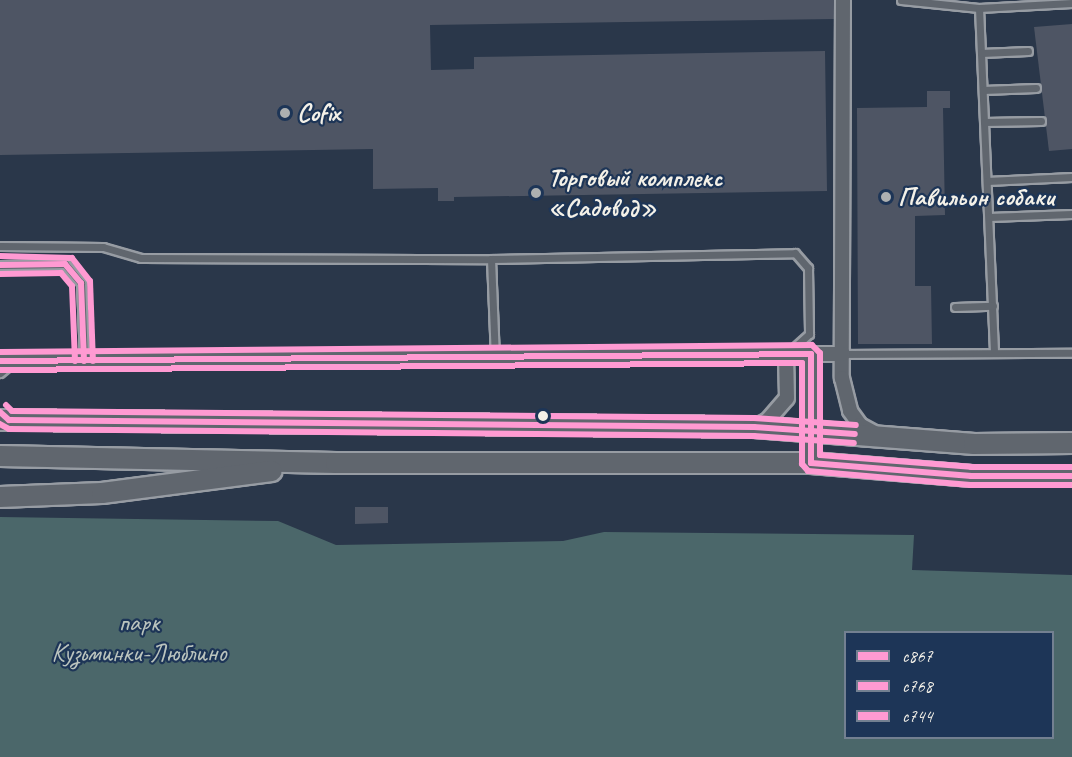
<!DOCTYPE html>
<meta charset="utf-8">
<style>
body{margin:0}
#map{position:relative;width:1072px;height:757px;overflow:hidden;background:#2a374a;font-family:Caveat,sans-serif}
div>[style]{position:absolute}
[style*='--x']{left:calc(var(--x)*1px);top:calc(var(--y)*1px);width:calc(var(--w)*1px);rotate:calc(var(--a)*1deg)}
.green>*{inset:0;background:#4b676a}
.building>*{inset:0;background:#4e5564}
.roads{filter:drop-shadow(2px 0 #979ca3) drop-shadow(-2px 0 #979ca3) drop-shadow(0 2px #979ca3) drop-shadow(0 -2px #979ca3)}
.lane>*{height:7px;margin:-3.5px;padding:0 3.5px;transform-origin:3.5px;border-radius:3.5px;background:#60666e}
.street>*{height:14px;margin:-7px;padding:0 7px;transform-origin:7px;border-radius:7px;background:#60666e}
.secondary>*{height:20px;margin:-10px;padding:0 10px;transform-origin:10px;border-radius:10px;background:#60666e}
.bus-1>*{height:6px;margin:-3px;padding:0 3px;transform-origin:3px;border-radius:3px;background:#ff9ad2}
.bus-2>*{height:6px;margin:-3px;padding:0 3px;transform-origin:3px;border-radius:3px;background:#ff9ad2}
.bus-3>*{height:6px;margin:-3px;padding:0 3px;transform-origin:3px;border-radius:3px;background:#ff9ad2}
.dots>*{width:16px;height:16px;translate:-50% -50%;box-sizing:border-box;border:3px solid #1d3557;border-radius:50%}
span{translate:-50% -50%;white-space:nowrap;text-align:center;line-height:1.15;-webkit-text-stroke:4.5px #1d3557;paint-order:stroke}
.poi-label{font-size:26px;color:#f4f1e8;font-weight:700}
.left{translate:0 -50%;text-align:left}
.park-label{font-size:26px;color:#bbc4be}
.legend{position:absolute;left:844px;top:631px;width:210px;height:108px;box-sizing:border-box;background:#1d3557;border:2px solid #738091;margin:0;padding:8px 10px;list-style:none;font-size:18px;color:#f4f1e8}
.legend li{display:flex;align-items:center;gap:12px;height:30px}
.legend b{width:30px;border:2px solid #738091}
</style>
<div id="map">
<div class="green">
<i style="clip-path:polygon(evenodd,0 517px,278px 521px,336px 545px,563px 541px,604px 532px,914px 535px,912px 570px,1072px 575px,1072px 757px,0 757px,0 517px,846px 632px,1052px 632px,1052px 738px,846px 738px,846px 632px)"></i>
</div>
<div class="building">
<i style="clip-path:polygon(0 0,834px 0,834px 19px,430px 25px,431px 70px,474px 69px,474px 57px,825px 51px,827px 191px,454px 197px,454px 201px,438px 201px,438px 188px,373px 189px,373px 149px,0 155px)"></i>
<i style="clip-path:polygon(1072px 24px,1072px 149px,1049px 151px,1034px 27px)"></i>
<i style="clip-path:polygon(927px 91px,950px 91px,950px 108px,943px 108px,945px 215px,915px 216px,915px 286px,931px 286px,932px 344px,858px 344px,857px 108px,927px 107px)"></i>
<i style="clip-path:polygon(355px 507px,388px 507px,388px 523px,355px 524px)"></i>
</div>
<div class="roads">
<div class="lane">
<i style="--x:901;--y:0;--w:78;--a:5.9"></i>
<i style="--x:979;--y:8;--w:93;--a:-3.1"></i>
<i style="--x:979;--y:8;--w:345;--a:87.5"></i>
<i style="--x:981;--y:53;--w:47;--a:-2.4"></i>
<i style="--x:983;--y:90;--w:53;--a:-2.2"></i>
<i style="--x:984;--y:122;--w:57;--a:-1"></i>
<i style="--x:987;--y:181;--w:85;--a:-2.7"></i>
<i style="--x:989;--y:217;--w:83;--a:-2.1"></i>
<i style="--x:0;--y:246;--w:103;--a:0.6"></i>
<i style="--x:103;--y:247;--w:40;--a:16"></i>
<i style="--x:141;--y:258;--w:350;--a:0.2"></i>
<i style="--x:491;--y:259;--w:304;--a:-1.1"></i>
<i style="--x:795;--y:253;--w:20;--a:49"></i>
<i style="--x:808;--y:268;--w:66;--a:89.1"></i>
<i style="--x:809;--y:334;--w:28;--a:138"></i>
<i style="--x:491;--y:259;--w:98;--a:87.7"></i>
<i style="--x:0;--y:265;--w:65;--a:-0.9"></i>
<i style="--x:65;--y:264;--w:25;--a:50"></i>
<i style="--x:81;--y:283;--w:78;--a:87.8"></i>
<i style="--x:955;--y:307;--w:38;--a:-2"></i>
<i style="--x:843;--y:354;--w:229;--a:-0.3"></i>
<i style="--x:0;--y:373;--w:16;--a:-40"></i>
</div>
<div class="street">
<i style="--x:843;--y:0;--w:378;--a:90.2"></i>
<i style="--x:842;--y:378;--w:34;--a:76"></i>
<i style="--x:850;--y:411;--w:17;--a:54"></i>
<i style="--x:860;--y:425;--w:18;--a:29"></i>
<i style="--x:811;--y:354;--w:109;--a:90"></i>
<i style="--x:0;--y:361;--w:843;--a:-0.48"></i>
<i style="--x:755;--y:427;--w:13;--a:-27"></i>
<i style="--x:767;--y:421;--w:30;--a:-49"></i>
<i style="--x:787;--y:398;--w:43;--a:-91.3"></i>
</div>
<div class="secondary">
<i style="--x:0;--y:420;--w:754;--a:0.53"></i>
<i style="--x:754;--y:427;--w:221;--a:4.4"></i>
<i style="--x:974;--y:444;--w:98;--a:-0.6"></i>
<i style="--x:0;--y:456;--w:336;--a:1.2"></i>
<i style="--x:336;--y:463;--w:475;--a:0"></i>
<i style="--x:811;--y:463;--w:161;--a:4.6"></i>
<i style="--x:971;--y:476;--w:101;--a:0"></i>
<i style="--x:0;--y:497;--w:102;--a:-2.2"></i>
<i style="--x:102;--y:493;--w:171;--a:-7.4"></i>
</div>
</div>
<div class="bus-1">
<i style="--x:0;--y:265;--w:65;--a:-0.9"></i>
<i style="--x:65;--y:264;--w:25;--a:50"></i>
<i style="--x:81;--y:283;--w:78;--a:87.8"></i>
<i style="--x:0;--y:361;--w:811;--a:-0.49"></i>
<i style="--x:811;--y:354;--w:109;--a:90"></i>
<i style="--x:811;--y:463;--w:161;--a:4.6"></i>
<i style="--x:971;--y:476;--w:101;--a:0"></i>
<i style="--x:0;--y:412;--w:12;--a:42"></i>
<i style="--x:9;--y:420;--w:745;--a:0.54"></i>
<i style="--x:754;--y:427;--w:101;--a:4"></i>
</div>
<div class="bus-2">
<i style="--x:0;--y:274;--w:61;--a:-0.9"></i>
<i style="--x:61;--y:273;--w:17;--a:50"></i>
<i style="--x:72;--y:286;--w:75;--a:87.7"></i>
<i style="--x:0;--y:370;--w:802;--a:-0.5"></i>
<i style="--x:802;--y:363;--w:101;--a:90"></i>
<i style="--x:802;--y:464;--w:9;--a:49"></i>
<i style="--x:808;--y:471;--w:163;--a:4.9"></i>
<i style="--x:970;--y:485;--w:102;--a:0"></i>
<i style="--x:0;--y:424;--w:10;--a:29"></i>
<i style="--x:9;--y:429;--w:745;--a:0.54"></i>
<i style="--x:754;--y:436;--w:100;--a:4"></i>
</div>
<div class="bus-3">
<i style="--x:0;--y:256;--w:72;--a:1.6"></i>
<i style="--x:72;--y:258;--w:29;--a:52"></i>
<i style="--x:90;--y:281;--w:80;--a:87.9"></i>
<i style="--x:0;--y:352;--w:812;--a:-0.49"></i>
<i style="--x:812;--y:345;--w:11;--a:45"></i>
<i style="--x:820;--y:353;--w:102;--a:90"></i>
<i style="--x:820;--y:455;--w:151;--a:4.5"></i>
<i style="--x:971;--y:467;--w:101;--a:0"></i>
<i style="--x:6;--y:405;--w:8;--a:45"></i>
<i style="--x:12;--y:411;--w:742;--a:0.54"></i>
<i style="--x:754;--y:418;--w:102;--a:3.9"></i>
</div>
<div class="dots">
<i style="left:285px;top:113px;background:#adb0b1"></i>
<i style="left:536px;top:193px;background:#adb0b1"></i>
<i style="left:886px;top:197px;background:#adb0b1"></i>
<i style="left:543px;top:416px;background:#f4f1e8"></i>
</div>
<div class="poi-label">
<span class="left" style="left:297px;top:113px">Cofix</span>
<span class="left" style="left:548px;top:193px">Торговый комплекс<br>«Садовод»</span>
<span class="left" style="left:898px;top:197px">Павильон собаки</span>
</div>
<div class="park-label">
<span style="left:139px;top:638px">парк<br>Кузьминки-Люблино</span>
</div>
<ul class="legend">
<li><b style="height:8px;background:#ff9ad2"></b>с867</li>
<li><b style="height:8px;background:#ff9ad2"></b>с768</li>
<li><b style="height:8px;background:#ff9ad2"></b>с744</li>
</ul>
</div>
